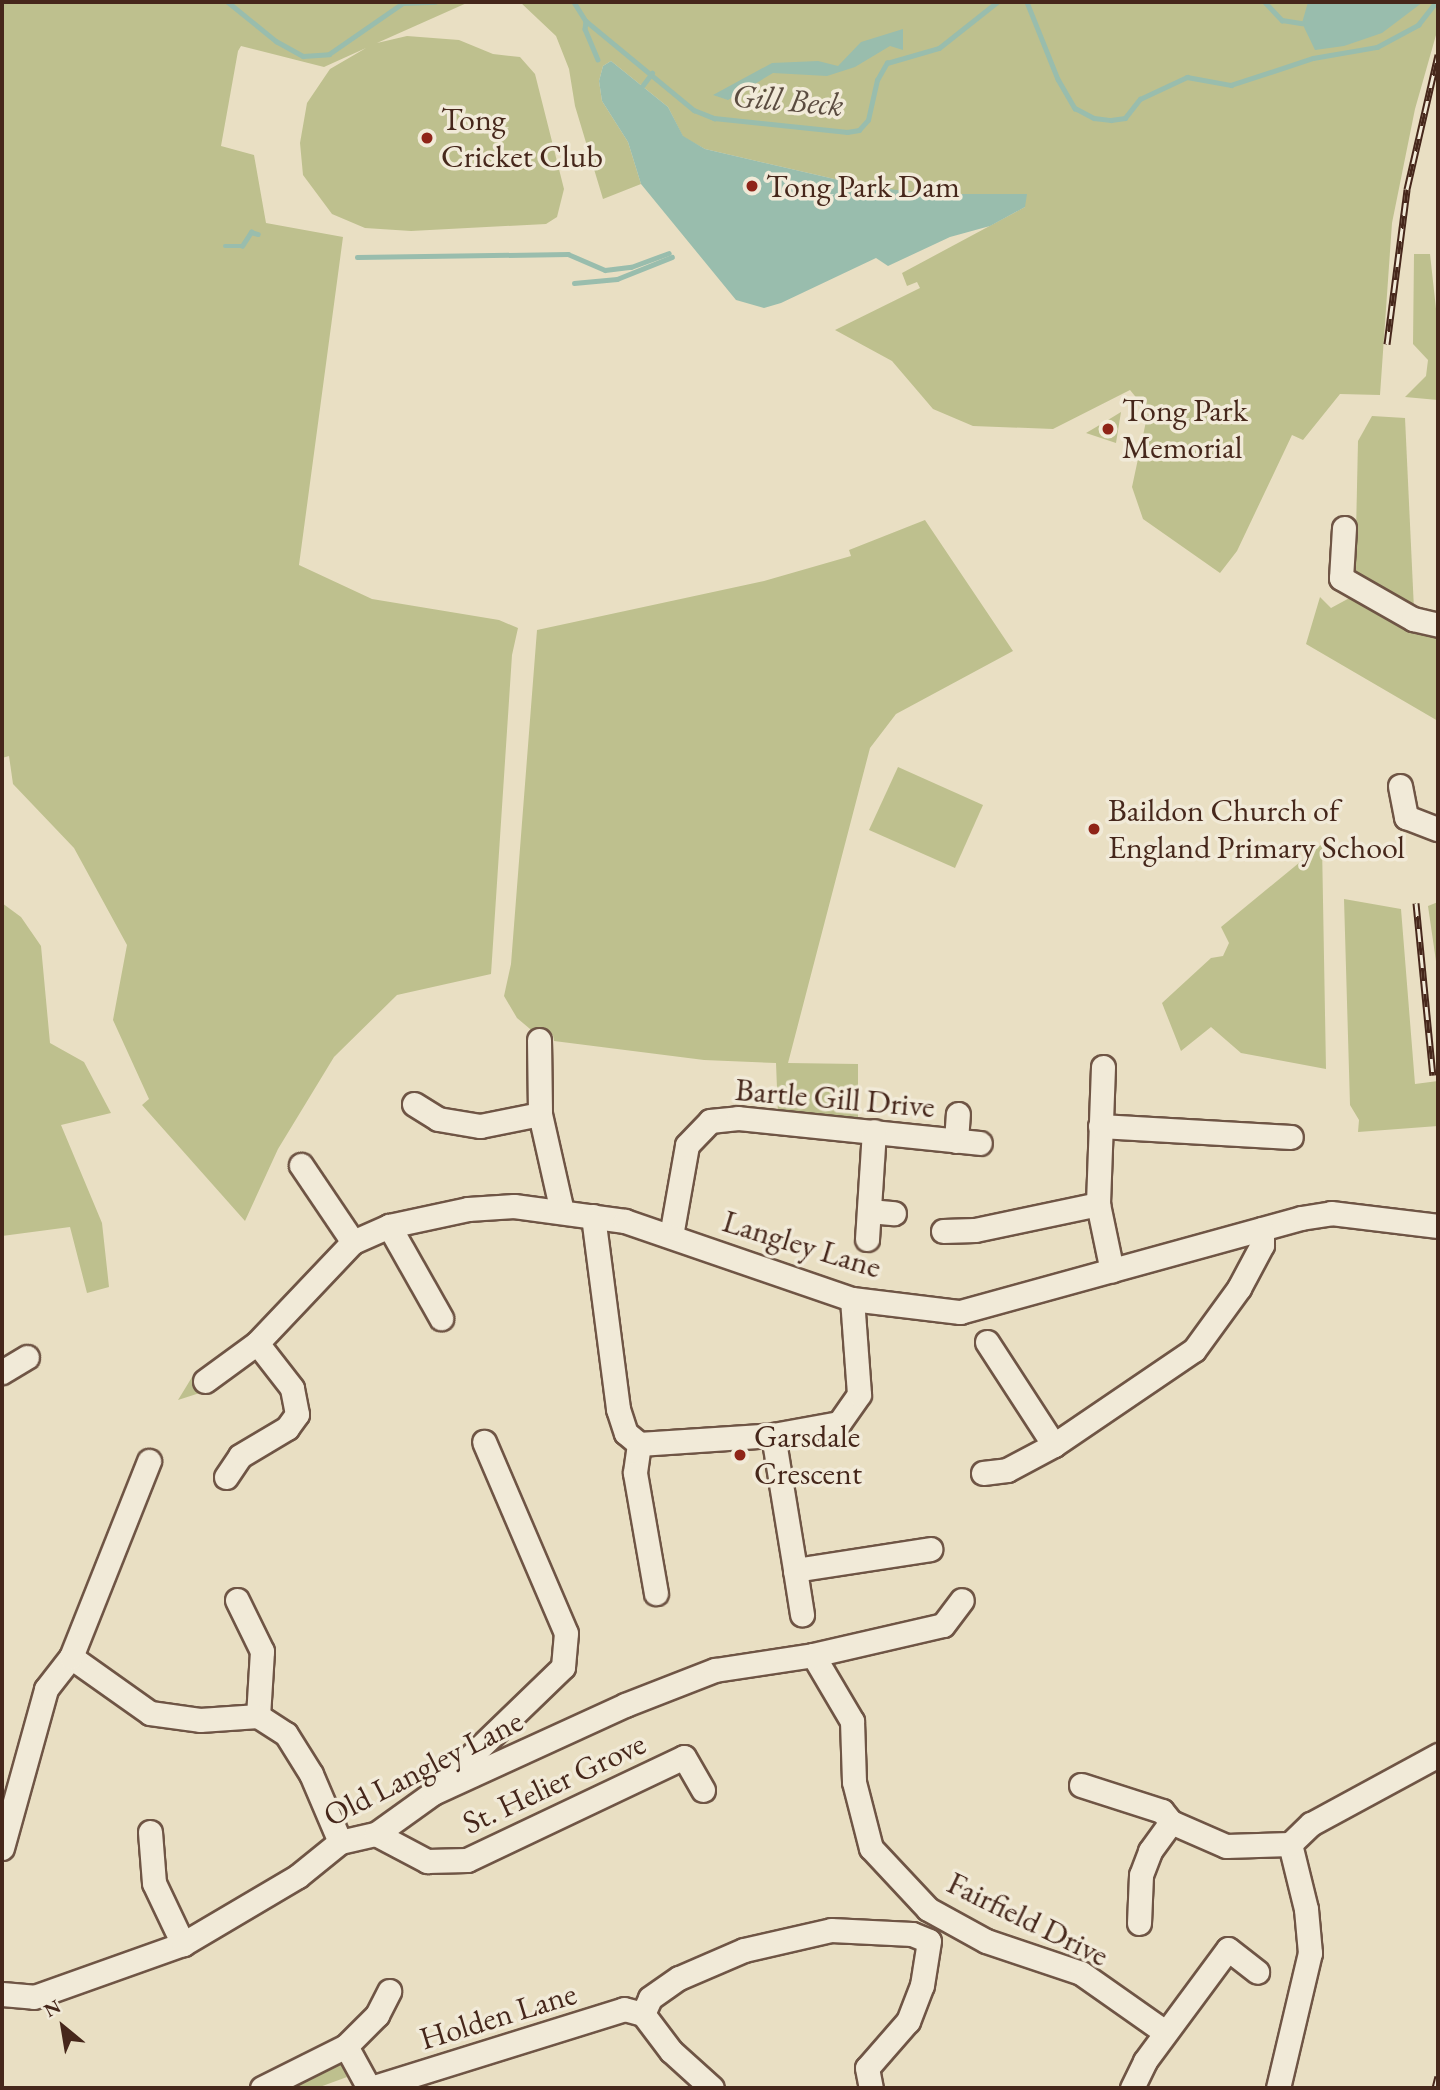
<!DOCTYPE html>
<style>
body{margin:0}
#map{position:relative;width:1440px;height:2090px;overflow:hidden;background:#e9dfc3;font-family:"EB Garamond",serif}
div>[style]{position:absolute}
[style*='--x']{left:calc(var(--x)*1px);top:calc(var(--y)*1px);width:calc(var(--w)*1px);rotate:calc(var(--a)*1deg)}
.green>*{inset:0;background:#bec08e}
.water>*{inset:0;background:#99bdad}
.stream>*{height:4.5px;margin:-2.25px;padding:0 2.25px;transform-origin:2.25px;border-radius:2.25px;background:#99bdad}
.roads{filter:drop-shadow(2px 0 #6f5545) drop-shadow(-2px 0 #6f5545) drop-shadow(0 2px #6f5545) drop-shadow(0 -2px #6f5545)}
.minor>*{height:23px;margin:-11.5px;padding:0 11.5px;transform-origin:11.5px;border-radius:11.5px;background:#f1ead8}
.rail>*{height:7px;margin-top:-3.5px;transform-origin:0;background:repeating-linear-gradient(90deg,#f1ead8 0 13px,#46271b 0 26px);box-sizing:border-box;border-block:2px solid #46271b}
.dots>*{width:19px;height:19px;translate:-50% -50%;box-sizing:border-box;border:4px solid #f1ead8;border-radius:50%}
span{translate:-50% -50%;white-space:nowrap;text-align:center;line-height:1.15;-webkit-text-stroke:7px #f1ead8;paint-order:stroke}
.poi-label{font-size:32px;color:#46271b}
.left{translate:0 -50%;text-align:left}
.street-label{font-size:32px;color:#46271b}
.water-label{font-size:33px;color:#5b4c40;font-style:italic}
.frame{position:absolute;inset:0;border:4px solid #46271b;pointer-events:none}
.north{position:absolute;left:28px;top:1992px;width:70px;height:70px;-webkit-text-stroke:5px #f1ead8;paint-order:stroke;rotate:330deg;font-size:19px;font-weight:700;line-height:28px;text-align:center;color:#46271b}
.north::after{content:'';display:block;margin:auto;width:24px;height:32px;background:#46271b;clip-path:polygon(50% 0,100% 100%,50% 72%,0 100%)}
</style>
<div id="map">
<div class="green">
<i style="clip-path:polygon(2px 2px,469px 2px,377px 43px,407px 36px,459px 40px,493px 54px,520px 57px,535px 74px,564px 189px,557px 217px,546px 224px,411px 231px,365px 228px,332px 214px,303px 175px,300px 143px,307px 103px,330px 69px,366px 48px,324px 67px,241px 46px,238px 51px,221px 146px,254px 155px,266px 223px,343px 237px,299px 565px,372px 599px,499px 620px,518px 628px,512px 655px,491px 974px,397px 995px,334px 1057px,278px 1149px,245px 1221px,142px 1105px,149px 1099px,113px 1020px,127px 945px,74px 848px,13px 784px,9px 756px,2px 758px)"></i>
<i style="clip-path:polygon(520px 2px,1438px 2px,1438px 28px,1415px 109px,1392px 223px,1380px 395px,1340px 394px,1303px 440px,1292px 435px,1237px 551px,1220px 573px,1143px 519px,1132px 487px,1148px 412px,1130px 390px,1053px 429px,973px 426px,933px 409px,892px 361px,835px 330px,920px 288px,917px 282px,907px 286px,902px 273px,1025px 207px,869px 187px,705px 149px,683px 137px,668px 107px,611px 61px,603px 66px,599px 81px,602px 101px,628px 142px,641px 184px,603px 199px,575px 106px,569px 69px,556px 36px)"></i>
<i style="clip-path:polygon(1414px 254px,1430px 254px,1438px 327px,1438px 400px,1405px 397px,1426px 376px,1428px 360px,1413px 344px)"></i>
<i style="clip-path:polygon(1121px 412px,1116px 443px,1086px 433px,1103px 423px)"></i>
<i style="clip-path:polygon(1372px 416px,1405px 418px,1414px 610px,1355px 579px,1358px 441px)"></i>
<i style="clip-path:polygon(925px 520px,1013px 651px,896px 714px,870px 748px,788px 1063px,858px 1064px,858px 1121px,778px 1114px,776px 1063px,704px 1060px,554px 1041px,553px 1035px,536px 1034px,517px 1018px,504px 996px,511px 964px,537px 630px,764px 581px,851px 556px,849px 550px)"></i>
<i style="clip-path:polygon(1355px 595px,1438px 632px,1438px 721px,1306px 644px,1320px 597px,1331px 608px)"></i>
<i style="clip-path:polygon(898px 767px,983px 805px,955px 868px,869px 830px)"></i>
<i style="clip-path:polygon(1322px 844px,1326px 1069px,1241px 1053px,1211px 1027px,1181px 1051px,1162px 1003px,1211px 958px,1223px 956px,1229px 943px,1221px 927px)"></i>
<i style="clip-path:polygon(1344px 899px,1401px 909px,1415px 1084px,1438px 1081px,1438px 1126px,1358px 1132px,1359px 1120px,1350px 1105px)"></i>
<i style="clip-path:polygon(1438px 902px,1438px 975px,1428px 906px)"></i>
<i style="clip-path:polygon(2px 903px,21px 917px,41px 946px,50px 1043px,84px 1062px,111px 1113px,61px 1125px,102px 1223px,109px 1287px,87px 1293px,70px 1227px,2px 1236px)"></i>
<i style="clip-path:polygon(195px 1372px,209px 1390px,178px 1400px,186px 1387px)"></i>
<i style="clip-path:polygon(339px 2059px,347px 2077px,317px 2088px,271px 2088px)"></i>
</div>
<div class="water">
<i style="clip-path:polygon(1308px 2px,1423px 2px,1382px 33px,1344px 46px,1315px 50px,1302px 23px)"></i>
<i style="clip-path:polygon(903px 29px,903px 50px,890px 46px,855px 67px,827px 76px,773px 73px,728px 100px,713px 95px,772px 63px,818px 61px,838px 66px,861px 42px)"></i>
<i style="clip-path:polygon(611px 61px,668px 107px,683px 136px,705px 149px,869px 187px,936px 194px,1027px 194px,1025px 207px,990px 226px,950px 237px,888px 266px,876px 258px,781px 303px,764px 308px,736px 300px,641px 184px,628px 142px,602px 101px,599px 81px,603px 66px)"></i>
</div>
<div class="stream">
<i style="--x:228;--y:2;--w:62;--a:39.1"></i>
<i style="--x:276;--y:41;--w:31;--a:29"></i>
<i style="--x:303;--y:56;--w:26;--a:-4"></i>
<i style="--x:329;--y:54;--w:90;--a:-34.6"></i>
<i style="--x:403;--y:3;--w:32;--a:-2"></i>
<i style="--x:574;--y:2;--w:22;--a:58"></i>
<i style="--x:586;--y:21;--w:8;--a:97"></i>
<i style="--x:585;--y:29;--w:33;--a:67"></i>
<i style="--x:1027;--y:2;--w:83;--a:68.1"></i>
<i style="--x:1058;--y:79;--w:34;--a:60"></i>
<i style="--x:1075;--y:108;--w:21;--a:28"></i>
<i style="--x:1094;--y:118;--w:17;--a:7"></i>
<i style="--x:1111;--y:120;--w:14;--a:-8"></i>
<i style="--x:1125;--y:118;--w:24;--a:-52"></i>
<i style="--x:1140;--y:99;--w:52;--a:-25.1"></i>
<i style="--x:1187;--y:77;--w:45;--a:10.3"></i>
<i style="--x:1231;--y:85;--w:86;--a:-18.2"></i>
<i style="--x:1313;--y:58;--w:65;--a:-9.8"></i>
<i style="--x:1377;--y:47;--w:47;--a:-28.2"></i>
<i style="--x:1418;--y:25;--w:29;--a:-52"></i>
<i style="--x:1265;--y:2;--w:25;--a:47"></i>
<i style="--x:1282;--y:20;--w:20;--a:9"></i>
<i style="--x:586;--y:21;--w:140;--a:39.5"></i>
<i style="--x:694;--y:110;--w:22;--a:22"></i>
<i style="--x:714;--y:118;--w:134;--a:6"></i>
<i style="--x:847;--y:132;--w:12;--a:-9"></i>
<i style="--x:859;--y:130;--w:13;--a:-48"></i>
<i style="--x:868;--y:120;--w:41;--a:-77.3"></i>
<i style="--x:877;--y:80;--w:20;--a:-60"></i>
<i style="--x:887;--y:63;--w:54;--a:-16.1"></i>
<i style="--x:939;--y:48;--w:74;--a:-38.4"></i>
<i style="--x:643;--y:85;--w:15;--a:-53"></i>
<i style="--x:225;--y:246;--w:17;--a:0"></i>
<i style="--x:242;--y:246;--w:17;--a:-57"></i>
<i style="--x:251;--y:232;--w:7;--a:16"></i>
<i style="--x:357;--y:257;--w:211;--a:-0.8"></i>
<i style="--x:568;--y:254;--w:40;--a:23.4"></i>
<i style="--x:605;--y:270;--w:26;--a:-7"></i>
<i style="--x:631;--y:267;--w:40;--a:-20.2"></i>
<i style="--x:574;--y:283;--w:43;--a:-5.3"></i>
<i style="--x:617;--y:279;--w:59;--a:-21.8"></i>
</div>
<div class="roads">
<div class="minor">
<i style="--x:1344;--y:528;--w:50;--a:93.4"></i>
<i style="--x:1341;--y:578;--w:83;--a:29.7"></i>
<i style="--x:1413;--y:619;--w:26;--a:13"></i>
<i style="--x:1400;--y:786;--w:32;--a:79"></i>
<i style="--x:1406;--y:817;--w:34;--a:21"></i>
<i style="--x:539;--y:1040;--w:74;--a:89.2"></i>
<i style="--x:540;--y:1114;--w:100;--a:77.3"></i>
<i style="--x:1103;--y:1067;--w:137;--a:92.1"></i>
<i style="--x:1098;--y:1204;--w:68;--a:78.2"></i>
<i style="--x:414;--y:1104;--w:28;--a:32"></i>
<i style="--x:438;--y:1119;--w:43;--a:9.5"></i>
<i style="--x:480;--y:1126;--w:61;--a:-11.3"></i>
<i style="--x:1100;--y:1126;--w:191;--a:3.3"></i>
<i style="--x:956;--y:1141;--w:27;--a:-86"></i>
<i style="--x:301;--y:1165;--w:93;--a:56"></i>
<i style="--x:869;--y:1211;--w:25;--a:5"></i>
<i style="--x:593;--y:1216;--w:195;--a:82.6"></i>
<i style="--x:618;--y:1409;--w:25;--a:72"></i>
<i style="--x:626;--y:1433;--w:17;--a:40"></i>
<i style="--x:639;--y:1444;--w:134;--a:-3.8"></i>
<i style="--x:773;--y:1435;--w:67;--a:-10.3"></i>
<i style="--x:839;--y:1423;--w:35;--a:-55"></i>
<i style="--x:859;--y:1394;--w:95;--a:-94.2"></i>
<i style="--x:389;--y:1226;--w:106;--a:60.5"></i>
<i style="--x:943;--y:1231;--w:32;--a:-2"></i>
<i style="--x:975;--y:1230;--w:126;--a:-11.9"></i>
<i style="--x:671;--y:1236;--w:92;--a:-80"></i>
<i style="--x:687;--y:1145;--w:33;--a:-46"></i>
<i style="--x:710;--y:1121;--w:28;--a:-6"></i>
<i style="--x:738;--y:1118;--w:243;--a:5.9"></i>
<i style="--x:867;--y:1239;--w:108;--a:-86.3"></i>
<i style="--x:987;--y:1342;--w:123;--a:57"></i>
<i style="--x:2;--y:1372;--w:29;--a:-31"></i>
<i style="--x:205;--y:1381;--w:64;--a:-36.2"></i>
<i style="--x:257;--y:1343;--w:139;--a:-46.5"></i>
<i style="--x:353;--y:1242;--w:39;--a:-24"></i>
<i style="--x:389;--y:1226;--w:81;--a:-12.1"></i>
<i style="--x:468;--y:1209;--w:46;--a:-3.7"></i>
<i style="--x:514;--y:1206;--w:112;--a:7.7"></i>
<i style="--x:625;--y:1221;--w:240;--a:19"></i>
<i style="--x:852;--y:1299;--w:109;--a:6.9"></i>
<i style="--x:960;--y:1312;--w:354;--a:-15.4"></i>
<i style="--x:1301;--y:1218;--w:30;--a:-9"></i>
<i style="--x:1331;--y:1213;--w:108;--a:6.9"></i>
<i style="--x:773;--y:1435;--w:137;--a:80.7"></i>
<i style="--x:795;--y:1570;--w:137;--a:-8.8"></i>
<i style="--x:639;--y:1444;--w:29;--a:98"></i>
<i style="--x:635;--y:1473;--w:122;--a:80.1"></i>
<i style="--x:983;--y:1473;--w:24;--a:-7"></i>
<i style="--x:1007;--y:1470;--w:53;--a:-28"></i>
<i style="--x:1054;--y:1445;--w:169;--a:-34.2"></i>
<i style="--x:1194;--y:1350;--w:77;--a:-54"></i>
<i style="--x:1239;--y:1288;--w:49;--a:-61.9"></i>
<i style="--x:1262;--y:1245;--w:16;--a:-90"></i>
<i style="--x:226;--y:1477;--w:25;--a:-56"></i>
<i style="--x:240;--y:1456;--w:55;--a:-30.8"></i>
<i style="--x:287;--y:1428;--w:17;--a:-54"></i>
<i style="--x:297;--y:1414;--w:26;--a:-101"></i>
<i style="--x:292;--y:1388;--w:57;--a:-127.9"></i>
<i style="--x:795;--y:1570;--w:45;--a:81"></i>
<i style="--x:237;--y:1600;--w:57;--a:63.9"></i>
<i style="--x:262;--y:1651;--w:65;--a:93.5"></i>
<i style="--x:813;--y:1655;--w:77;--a:59.4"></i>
<i style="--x:852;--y:1721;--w:61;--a:88.1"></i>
<i style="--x:854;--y:1782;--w:68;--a:75.6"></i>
<i style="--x:871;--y:1848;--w:83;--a:46.9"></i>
<i style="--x:928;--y:1909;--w:66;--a:28.9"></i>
<i style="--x:986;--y:1941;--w:100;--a:18.6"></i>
<i style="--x:1081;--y:1973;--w:103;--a:35.1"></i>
<i style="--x:71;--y:1657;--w:97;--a:35.3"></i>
<i style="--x:150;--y:1713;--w:50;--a:8"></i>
<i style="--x:200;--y:1720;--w:58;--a:-3.9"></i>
<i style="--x:258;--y:1716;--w:33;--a:33"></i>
<i style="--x:286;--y:1734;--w:47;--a:58"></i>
<i style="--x:311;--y:1774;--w:74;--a:66.9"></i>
<i style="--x:445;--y:1781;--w:164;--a:-44"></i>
<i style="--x:563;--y:1667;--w:34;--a:-85"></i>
<i style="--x:566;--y:1633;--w:208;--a:-113.2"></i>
<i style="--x:1081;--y:1785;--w:85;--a:17.8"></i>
<i style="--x:1162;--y:1811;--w:14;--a:51"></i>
<i style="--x:1171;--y:1822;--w:60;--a:23.6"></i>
<i style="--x:1226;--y:1846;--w:64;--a:-1.8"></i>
<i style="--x:150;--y:1832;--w:51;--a:85.5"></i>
<i style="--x:154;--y:1883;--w:68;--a:64.6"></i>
<i style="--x:376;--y:1834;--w:58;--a:27.9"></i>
<i style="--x:427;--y:1861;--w:40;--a:-1.4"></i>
<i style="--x:467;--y:1860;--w:240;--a:-25.4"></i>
<i style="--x:684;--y:1757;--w:38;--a:60"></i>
<i style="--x:2;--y:1848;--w:165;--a:-74.5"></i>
<i style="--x:46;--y:1689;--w:41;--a:-52"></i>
<i style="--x:71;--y:1657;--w:211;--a:-68.3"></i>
<i style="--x:1139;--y:1923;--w:48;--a:-87.6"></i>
<i style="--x:1141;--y:1875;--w:26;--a:-69"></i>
<i style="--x:1150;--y:1851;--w:36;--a:-54"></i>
<i style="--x:2;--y:1994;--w:32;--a:5"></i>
<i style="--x:34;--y:1997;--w:158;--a:-19.6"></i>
<i style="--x:183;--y:1944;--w:134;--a:-30.6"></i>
<i style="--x:298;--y:1876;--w:54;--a:-39"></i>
<i style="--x:340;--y:1842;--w:37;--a:-13"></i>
<i style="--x:376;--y:1834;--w:70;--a:-35.7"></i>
<i style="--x:433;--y:1793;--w:211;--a:-24.6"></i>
<i style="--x:625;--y:1705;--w:97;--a:-21.3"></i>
<i style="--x:715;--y:1670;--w:99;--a:-8.7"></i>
<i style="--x:813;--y:1655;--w:133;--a:-13"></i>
<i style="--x:943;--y:1625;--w:31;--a:-53"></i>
<i style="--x:643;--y:2014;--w:17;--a:-66"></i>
<i style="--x:650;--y:1998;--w:35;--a:-35"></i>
<i style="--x:679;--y:1978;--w:71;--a:-23.3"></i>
<i style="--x:744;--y:1950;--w:89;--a:-12.9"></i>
<i style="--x:831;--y:1930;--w:81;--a:2.8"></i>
<i style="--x:912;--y:1934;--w:18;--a:22"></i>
<i style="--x:929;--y:1941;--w:45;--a:99"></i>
<i style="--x:922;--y:1985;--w:39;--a:111"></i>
<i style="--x:908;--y:2021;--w:62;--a:131.1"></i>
<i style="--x:867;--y:2068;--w:20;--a:79"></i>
<i style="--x:643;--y:2014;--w:46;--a:52.9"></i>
<i style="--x:671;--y:2051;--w:55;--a:42.1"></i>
<i style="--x:346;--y:2046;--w:48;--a:61.3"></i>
<i style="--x:262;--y:2088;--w:94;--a:-26.6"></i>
<i style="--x:346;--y:2046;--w:44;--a:-45"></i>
<i style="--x:377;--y:2015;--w:27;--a:-63"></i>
<i style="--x:371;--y:2088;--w:265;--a:-17.3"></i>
<i style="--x:624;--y:2009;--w:20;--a:15"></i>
<i style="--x:1132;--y:2088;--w:30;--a:-64"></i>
<i style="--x:1145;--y:2061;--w:139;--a:-53.5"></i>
<i style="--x:1228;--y:1949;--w:37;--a:38"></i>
<i style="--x:1278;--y:2088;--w:139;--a:-76.7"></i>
<i style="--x:1310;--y:1953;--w:44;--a:-95.2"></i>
<i style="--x:1306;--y:1909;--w:67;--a:-103.8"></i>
<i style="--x:1290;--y:1844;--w:29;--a:-44"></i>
<i style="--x:1311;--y:1824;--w:145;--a:-28.5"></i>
</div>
</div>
<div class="rail">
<i style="--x:1387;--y:344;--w:156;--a:-82.6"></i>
<i style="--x:1407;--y:189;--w:138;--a:-77"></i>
<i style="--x:1416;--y:903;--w:173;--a:84.4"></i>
<i style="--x:1435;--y:2088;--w:12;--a:-76"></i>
</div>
<div class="dots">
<i style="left:427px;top:138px;background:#8f2418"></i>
<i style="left:752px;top:186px;background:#8f2418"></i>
<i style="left:1108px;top:429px;background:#8f2418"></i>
<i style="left:1094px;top:829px;background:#8f2418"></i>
<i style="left:740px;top:1455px;background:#8f2418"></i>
</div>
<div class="poi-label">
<span class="left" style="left:441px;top:138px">Tong<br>Cricket Club</span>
<span class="left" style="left:766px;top:186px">Tong Park Dam</span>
<span class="left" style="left:1122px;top:429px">Tong Park<br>Memorial</span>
<span class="left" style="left:1108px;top:829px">Baildon Church of<br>England Primary School</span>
<span class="left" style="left:754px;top:1455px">Garsdale<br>Crescent</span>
</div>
<div class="street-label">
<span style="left:835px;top:1098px;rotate:5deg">Bartle Gill Drive</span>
<span style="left:802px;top:1244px;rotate:17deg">Langley Lane</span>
<span style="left:423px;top:1768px;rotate:-27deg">Old Langley Lane</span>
<span style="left:554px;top:1783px;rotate:-25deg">St. Helier Grove</span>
<span style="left:1028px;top:1919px;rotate:26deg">Fairfield Drive</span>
<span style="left:498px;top:2016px;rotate:-17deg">Holden Lane</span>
</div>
<div class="water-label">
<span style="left:788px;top:100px;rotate:5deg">Gill Beck</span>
</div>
<div class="frame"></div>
<div class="north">N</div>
</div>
